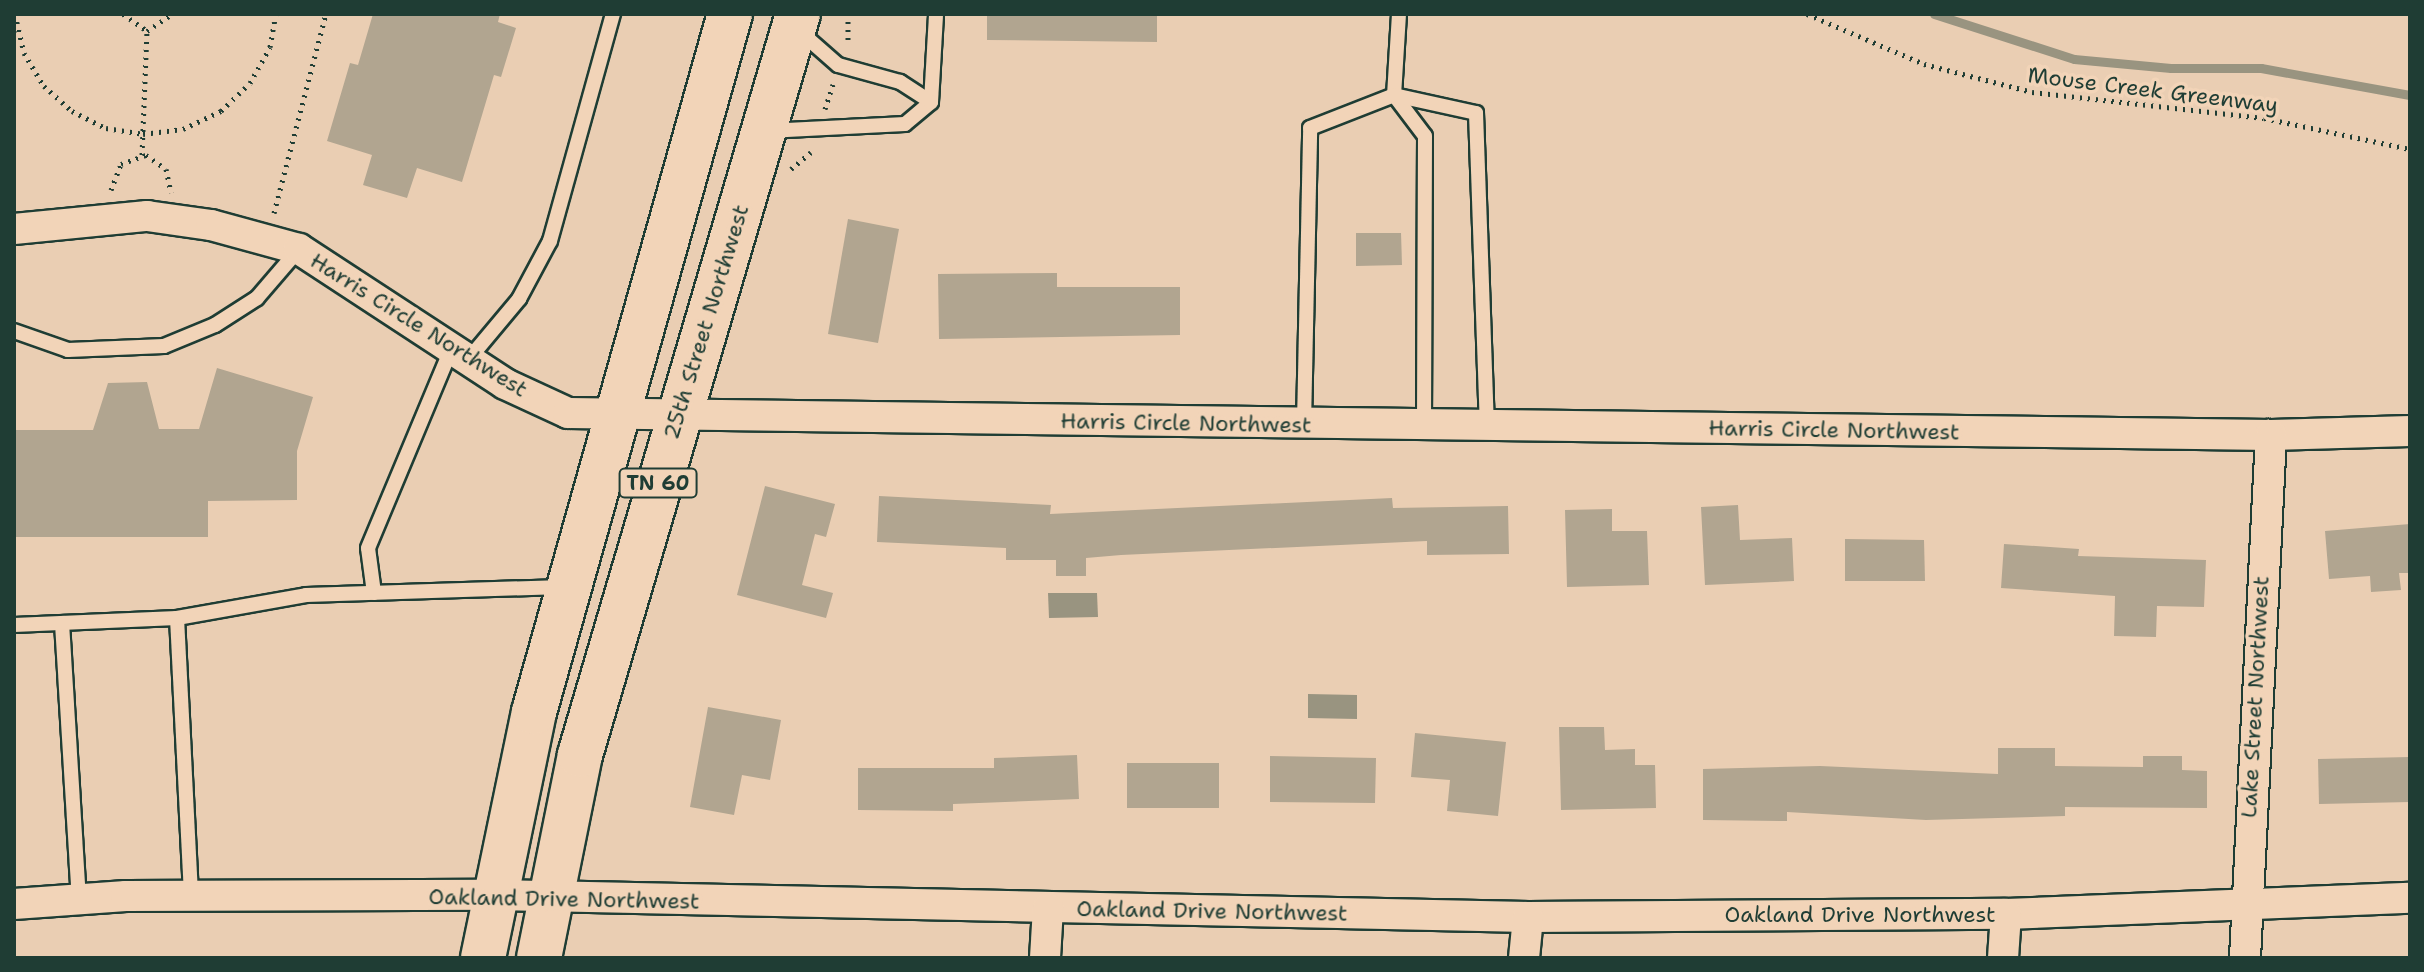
<!DOCTYPE html>
<style>
body{margin:0}
#map{position:relative;width:2424px;height:972px;overflow:hidden;background:#eaceb3;font-family:"Shantell Sans",sans-serif}
div>[style]{position:absolute}
[style*='--x']{left:calc(var(--x)*1px);top:calc(var(--y)*1px);width:calc(var(--w)*1px);rotate:calc(var(--a)*1deg)}
.water>*{inset:0;background:#999480}
.stream>*{height:9px;margin:-4.5px;padding:0 4.5px;transform-origin:4.5px;border-radius:4.5px;background:#999480}
.building>*{inset:0;background:#b1a590}
.path>*{height:5px;margin-top:-2.5px;transform-origin:0;background:repeating-linear-gradient(90deg,#1f3d34 0 2px,transparent 0 8px)}
.roads{filter:drop-shadow(2px 0 #1f3d34) drop-shadow(-2px 0 #1f3d34) drop-shadow(0 2px #1f3d34) drop-shadow(0 -2px #1f3d34)}
.lane>*{height:14px;margin:-7px;padding:0 7px;transform-origin:7px;border-radius:7px;background:#f2d4b8}
.street>*{height:30px;margin:-15px;padding:0 15px;transform-origin:15px;border-radius:15px;background:#f2d4b8}
.highway>*{height:44px;margin:-22px;padding:0 22px;transform-origin:22px;border-radius:22px;background:#f2d4b8}
span{translate:-50% -50%;white-space:nowrap;text-align:center;line-height:1.15;-webkit-text-stroke:7px #f2d4b8;paint-order:stroke}
.shield-label span{padding:2px 6px;background:#f2d4b8;border:2px solid;border-radius:6px;-webkit-text-stroke-width:0}
.shield-label{font-size:20px;color:#1f3d34;font-weight:700}
.street-label{font-size:22px;color:#1f3d34}
.frame{position:absolute;inset:0;border:16px solid #1f3d34;pointer-events:none}
</style>
<div id="map">
<div class="water">
<i style="clip-path:polygon(1048px 593px,1097px 593px,1098px 617px,1049px 618px)"></i>
<i style="clip-path:polygon(1308px 694px,1357px 695px,1357px 719px,1308px 718px)"></i>
</div>
<div class="stream">
<i style="--x:1934;--y:14;--w:147;--a:17.8"></i>
<i style="--x:2074;--y:59;--w:97;--a:5.3"></i>
<i style="--x:2171;--y:68;--w:90;--a:0"></i>
<i style="--x:2261;--y:68;--w:151;--a:10.3"></i>
</div>
<div class="building">
<i style="clip-path:polygon(373px 14px,500px 14px,498px 22px,516px 28px,501px 77px,494px 75px,462px 182px,417px 168px,407px 198px,363px 185px,372px 155px,327px 141px,350px 63px,358px 65px)"></i>
<i style="clip-path:polygon(987px 14px,1157px 14px,1157px 42px,987px 40px)"></i>
<i style="clip-path:polygon(848px 219px,899px 229px,878px 343px,828px 334px)"></i>
<i style="clip-path:polygon(1356px 233px,1401px 233px,1402px 265px,1356px 266px)"></i>
<i style="clip-path:polygon(1057px 273px,1057px 287px,1180px 287px,1180px 335px,939px 339px,938px 274px)"></i>
<i style="clip-path:polygon(217px 368px,313px 397px,297px 451px,297px 500px,208px 501px,208px 537px,14px 537px,14px 430px,93px 430px,108px 383px,147px 382px,159px 429px,199px 429px)"></i>
<i style="clip-path:polygon(765px 486px,835px 504px,826px 537px,815px 534px,802px 585px,833px 593px,826px 618px,737px 595px)"></i>
<i style="clip-path:polygon(879px 496px,1051px 505px,1050px 514px,1392px 498px,1393px 508px,1508px 506px,1509px 554px,1427px 555px,1427px 541px,1121px 555px,1086px 558px,1086px 576px,1056px 576px,1056px 560px,1006px 560px,1006px 548px,877px 542px)"></i>
<i style="clip-path:polygon(1738px 505px,1740px 540px,1792px 538px,1794px 581px,1705px 585px,1701px 507px)"></i>
<i style="clip-path:polygon(1612px 509px,1612px 531px,1647px 531px,1649px 585px,1567px 587px,1565px 510px)"></i>
<i style="clip-path:polygon(2410px 524px,2410px 573px,2399px 573px,2401px 590px,2371px 592px,2370px 576px,2329px 579px,2325px 531px)"></i>
<i style="clip-path:polygon(1845px 539px,1924px 540px,1925px 581px,1845px 581px)"></i>
<i style="clip-path:polygon(2004px 544px,2079px 549px,2078px 556px,2206px 560px,2204px 607px,2157px 606px,2156px 637px,2114px 636px,2115px 596px,2001px 588px)"></i>
<i style="clip-path:polygon(708px 707px,781px 720px,770px 780px,742px 775px,734px 815px,690px 807px)"></i>
<i style="clip-path:polygon(1559px 727px,1604px 727px,1605px 750px,1635px 749px,1635px 765px,1655px 765px,1656px 808px,1561px 810px)"></i>
<i style="clip-path:polygon(1415px 733px,1506px 742px,1498px 816px,1447px 811px,1450px 780px,1411px 777px)"></i>
<i style="clip-path:polygon(1998px 748px,2055px 748px,2055px 766px,2143px 767px,2143px 756px,2182px 756px,2182px 770px,2207px 771px,2207px 808px,2065px 807px,2065px 816px,1926px 820px,1787px 812px,1787px 821px,1703px 820px,1703px 769px,1820px 766px,1998px 774px)"></i>
<i style="clip-path:polygon(1077px 755px,1079px 799px,953px 804px,953px 811px,858px 810px,858px 768px,994px 768px,994px 758px)"></i>
<i style="clip-path:polygon(1270px 756px,1376px 758px,1375px 803px,1270px 802px)"></i>
<i style="clip-path:polygon(2410px 757px,2410px 802px,2319px 804px,2318px 759px)"></i>
<i style="clip-path:polygon(1127px 763px,1219px 763px,1219px 808px,1127px 808px)"></i>
</div>
<div class="path">
<i style="--x:15;--y:14;--w:40;--a:77"></i>
<i style="--x:24;--y:53;--w:39;--a:59"></i>
<i style="--x:44;--y:86;--w:38;--a:42"></i>
<i style="--x:72;--y:111;--w:38;--a:27"></i>
<i style="--x:106;--y:128;--w:37;--a:9"></i>
<i style="--x:143;--y:134;--w:40;--a:-7.1"></i>
<i style="--x:183;--y:129;--w:42;--a:-25.3"></i>
<i style="--x:221;--y:111;--w:40;--a:-44"></i>
<i style="--x:250;--y:83;--w:41;--a:-60.9"></i>
<i style="--x:270;--y:47;--w:34;--a:-80"></i>
<i style="--x:123;--y:14;--w:29;--a:35"></i>
<i style="--x:147;--y:31;--w:30;--a:-34"></i>
<i style="--x:848;--y:14;--w:31;--a:90"></i>
<i style="--x:1807;--y:14;--w:127;--a:23.1"></i>
<i style="--x:1924;--y:64;--w:112;--a:14.5"></i>
<i style="--x:2032;--y:92;--w:233;--a:6.4"></i>
<i style="--x:2264;--y:118;--w:149;--a:12"></i>
<i style="--x:825;--y:109;--w:26;--a:-72"></i>
<i style="--x:142;--y:155;--w:124;--a:-87.7"></i>
<i style="--x:791;--y:169;--w:26;--a:-40"></i>
<i style="--x:111;--y:190;--w:28;--a:-69"></i>
<i style="--x:121;--y:164;--w:27;--a:-20"></i>
<i style="--x:146;--y:155;--w:24;--a:35"></i>
<i style="--x:166;--y:169;--w:24;--a:78"></i>
<i style="--x:274;--y:213;--w:206;--a:-75.4"></i>
</div>
<div class="roads">
<div class="lane">
<i style="--x:1399;--y:14;--w:81;--a:93.5"></i>
<i style="--x:1394;--y:95;--w:51;--a:52.9"></i>
<i style="--x:1425;--y:136;--w:290;--a:90.2"></i>
<i style="--x:931;--y:102;--w:88;--a:-86.7"></i>
<i style="--x:767;--y:131;--w:138;--a:-2.9"></i>
<i style="--x:905;--y:124;--w:34;--a:-40"></i>
<i style="--x:931;--y:102;--w:37;--a:-147"></i>
<i style="--x:900;--y:82;--w:64;--a:-164.7"></i>
<i style="--x:838;--y:65;--w:53;--a:-138.8"></i>
<i style="--x:14;--y:331;--w:57;--a:19.4"></i>
<i style="--x:68;--y:350;--w:96;--a:-2.4"></i>
<i style="--x:164;--y:346;--w:55;--a:-22.4"></i>
<i style="--x:215;--y:325;--w:50;--a:-32.7"></i>
<i style="--x:257;--y:298;--w:65;--a:-49.4"></i>
<i style="--x:468;--y:360;--w:80;--a:-50.1"></i>
<i style="--x:519;--y:299;--w:66;--a:-61.9"></i>
<i style="--x:550;--y:241;--w:236;--a:-74.5"></i>
<i style="--x:1304;--y:424;--w:296;--a:-88.8"></i>
<i style="--x:1310;--y:128;--w:90;--a:-21.4"></i>
<i style="--x:1394;--y:95;--w:84;--a:12.4"></i>
<i style="--x:1476;--y:113;--w:313;--a:88"></i>
<i style="--x:374;--y:593;--w:45;--a:-97.6"></i>
<i style="--x:368;--y:548;--w:215;--a:-67.3"></i>
<i style="--x:177;--y:618;--w:278;--a:87.1"></i>
<i style="--x:62;--y:623;--w:277;--a:86.5"></i>
<i style="--x:14;--y:625;--w:163;--a:-2.5"></i>
<i style="--x:177;--y:618;--w:131;--a:-10.1"></i>
<i style="--x:306;--y:595;--w:257;--a:-1.8"></i>
</div>
<div class="street">
<i style="--x:14;--y:229;--w:134;--a:-5.6"></i>
<i style="--x:147;--y:216;--w:65;--a:8"></i>
<i style="--x:211;--y:225;--w:91;--a:15.3"></i>
<i style="--x:299;--y:249;--w:246;--a:33.2"></i>
<i style="--x:505;--y:384;--w:69;--a:24.7"></i>
<i style="--x:568;--y:413;--w:1703;--a:0.74"></i>
<i style="--x:2271;--y:435;--w:139;--a:-1.6"></i>
<i style="--x:14;--y:904;--w:112;--a:-4.1"></i>
<i style="--x:126;--y:896;--w:365;--a:-0.2"></i>
<i style="--x:491;--y:895;--w:1037;--a:1.22"></i>
<i style="--x:1528;--y:917;--w:478;--a:-0.4"></i>
<i style="--x:2006;--y:914;--w:404;--a:-2.3"></i>
<i style="--x:1045;--y:958;--w:50;--a:-86.6"></i>
<i style="--x:1524;--y:958;--w:41;--a:-84.4"></i>
<i style="--x:2003;--y:958;--w:44;--a:-86.1"></i>
<i style="--x:2245;--y:958;--w:524;--a:-87.15"></i>
</div>
<div class="highway">
<i style="--x:483;--y:958;--w:251;--a:-78.3"></i>
<i style="--x:534;--y:712;--w:725;--a:-74.32"></i>
<i style="--x:539;--y:958;--w:207;--a:-78.6"></i>
<i style="--x:580;--y:755;--w:772;--a:-73.61"></i>
</div>
</div>
<div class="shield-label">
<span style="left:658px;top:483px">TN 60</span>
</div>
<div class="street-label">
<span style="left:2153px;top:90px;rotate:7deg">Mouse Creek Greenway</span>
<span style="left:706px;top:322px;rotate:-73deg">25th Street Northwest</span>
<span style="left:419px;top:325px;rotate:32deg">Harris Circle Northwest</span>
<span style="left:1186px;top:423px;rotate:1deg">Harris Circle Northwest</span>
<span style="left:1834px;top:430px;rotate:1deg">Harris Circle Northwest</span>
<span style="left:2255px;top:697px;rotate:-87deg">Lake Street Northwest</span>
<span style="left:564px;top:899px;rotate:1deg">Oakland Drive Northwest</span>
<span style="left:1212px;top:911px;rotate:1deg">Oakland Drive Northwest</span>
<span style="left:1860px;top:915px">Oakland Drive Northwest</span>
</div>
<div class="frame"></div>
</div>
